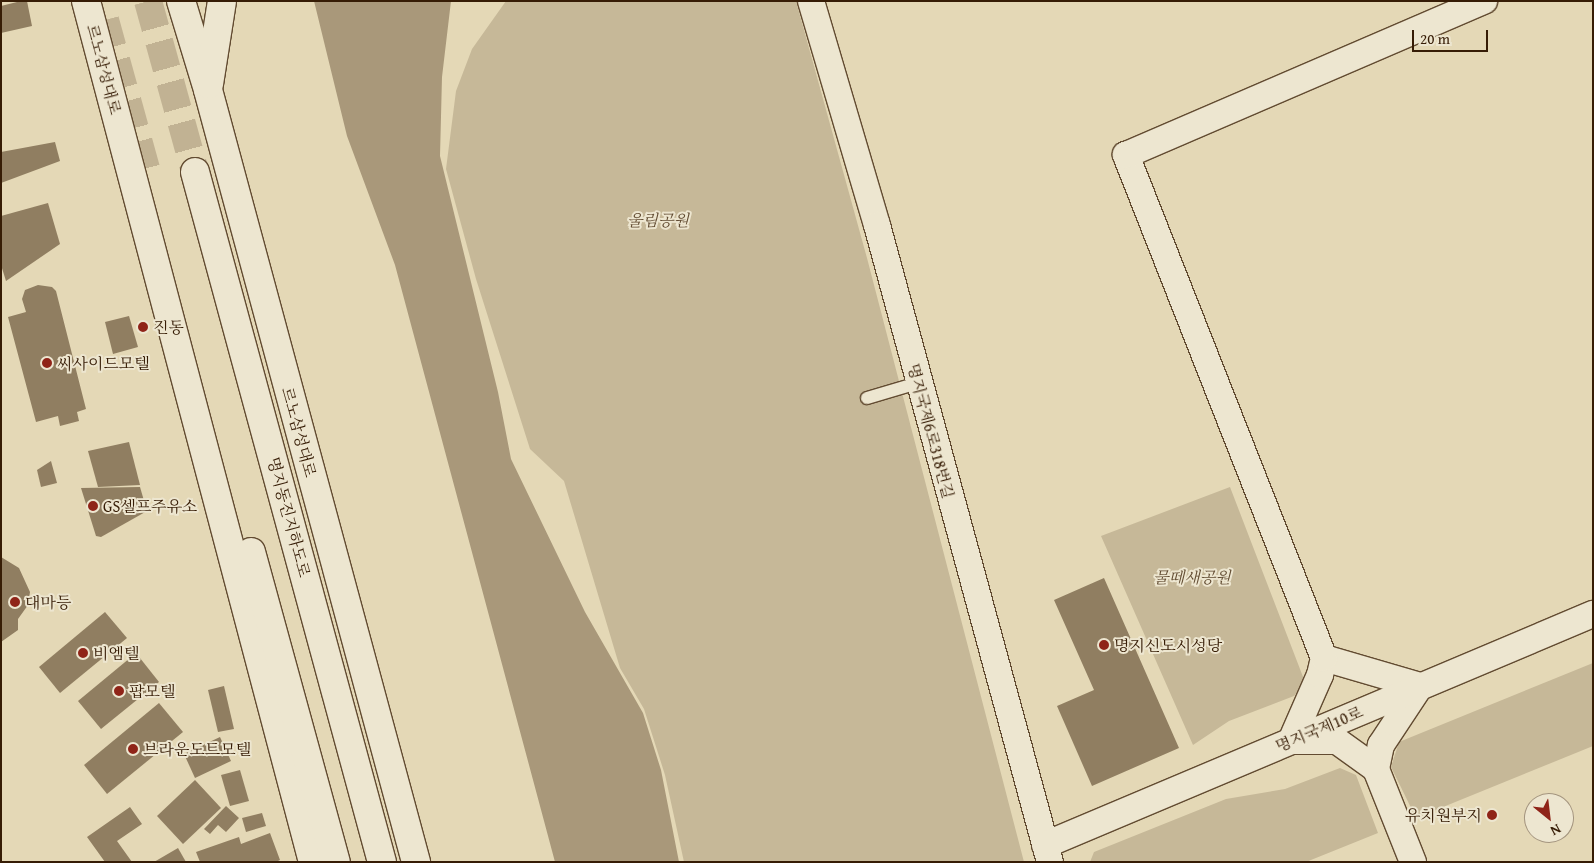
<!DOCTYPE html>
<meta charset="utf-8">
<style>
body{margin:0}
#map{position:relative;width:1594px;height:863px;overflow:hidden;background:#e4d8b6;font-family:"Gentium Book Plus","Noto Serif KR",serif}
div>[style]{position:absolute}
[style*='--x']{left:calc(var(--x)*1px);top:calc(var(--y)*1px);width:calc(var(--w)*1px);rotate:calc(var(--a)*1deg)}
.green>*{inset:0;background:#c6b898}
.water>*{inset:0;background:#a9987a}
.building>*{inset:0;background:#907e61}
.secondary-tunnel>*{height:28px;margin-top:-14px;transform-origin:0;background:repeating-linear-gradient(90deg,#c1b293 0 28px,transparent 0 42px)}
.roads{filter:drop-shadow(1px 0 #624b31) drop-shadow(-1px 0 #624b31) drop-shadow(0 1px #624b31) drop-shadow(0 -1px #624b31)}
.service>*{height:12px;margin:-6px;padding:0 6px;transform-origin:6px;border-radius:6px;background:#ede6d0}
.minor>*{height:26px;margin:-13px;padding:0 13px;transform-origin:13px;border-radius:13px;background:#ede6d0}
.secondary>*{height:28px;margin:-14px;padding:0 14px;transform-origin:14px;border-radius:14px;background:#ede6d0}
.dots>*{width:14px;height:14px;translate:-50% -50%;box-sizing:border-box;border:2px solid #ede6d0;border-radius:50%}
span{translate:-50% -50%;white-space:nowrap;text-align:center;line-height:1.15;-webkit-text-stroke:4px #ede6d0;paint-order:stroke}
.street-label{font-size:16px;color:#361c05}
.park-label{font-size:16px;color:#614b31;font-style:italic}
.poi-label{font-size:16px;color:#361c05}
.left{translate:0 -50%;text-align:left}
.right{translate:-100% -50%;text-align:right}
.frame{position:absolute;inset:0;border:2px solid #361c05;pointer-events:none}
.north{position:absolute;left:1524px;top:793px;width:50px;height:50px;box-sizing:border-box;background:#ede6d0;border:1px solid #a4957f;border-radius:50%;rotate:151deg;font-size:14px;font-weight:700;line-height:20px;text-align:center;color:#361c05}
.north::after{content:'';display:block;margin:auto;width:18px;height:22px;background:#8f2418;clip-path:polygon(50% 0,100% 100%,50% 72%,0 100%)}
.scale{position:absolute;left:1412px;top:30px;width:76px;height:22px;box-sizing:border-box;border:2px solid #361c05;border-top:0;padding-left:6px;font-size:15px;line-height:18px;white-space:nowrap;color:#361c05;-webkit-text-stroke:4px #ede6d0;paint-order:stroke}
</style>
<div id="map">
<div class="green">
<i style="clip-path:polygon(506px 1px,796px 1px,867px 258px,1024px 862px,684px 862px,665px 775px,644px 709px,620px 668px,564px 481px,530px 449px,476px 279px,446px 169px,456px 91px,472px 49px)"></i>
<i style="clip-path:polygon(1230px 487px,1305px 682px,1294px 696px,1229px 721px,1193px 745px,1101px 536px)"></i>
<i style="clip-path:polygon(1593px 663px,1593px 746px,1416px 818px,1391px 767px,1399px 742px)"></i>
<i style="clip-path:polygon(1340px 768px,1356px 775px,1378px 833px,1306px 862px,1090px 862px,1094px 852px,1226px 799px,1285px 789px)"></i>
</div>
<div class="water">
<i style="clip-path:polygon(314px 1px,451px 1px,442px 77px,440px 156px,498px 392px,511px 459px,585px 612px,643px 713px,661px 770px,679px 862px,555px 862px,395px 265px,347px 136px)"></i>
</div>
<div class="building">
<i style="clip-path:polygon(21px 1px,27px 1px,32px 26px,1px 33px,1px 6px)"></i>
<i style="clip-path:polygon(55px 142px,60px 161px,1px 183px,1px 152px)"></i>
<i style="clip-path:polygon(48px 203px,60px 244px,6px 281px,1px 265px,1px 216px)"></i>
<i style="clip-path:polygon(38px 285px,52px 287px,56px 291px,86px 409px,77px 412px,79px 421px,60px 426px,58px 416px,36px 422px,8px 317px,26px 312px,22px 299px,25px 290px)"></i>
<i style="clip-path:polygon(129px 316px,138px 347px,113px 354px,105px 322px)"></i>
<i style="clip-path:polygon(129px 442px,140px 485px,98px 487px,88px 451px)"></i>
<i style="clip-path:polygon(51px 461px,57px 483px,41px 487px,37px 470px)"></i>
<i style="clip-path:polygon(140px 487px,147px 511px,101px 537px,96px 536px,81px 488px)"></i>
<i style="clip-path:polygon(1px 557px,19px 568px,30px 592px,28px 605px,18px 619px,18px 630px,1px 642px)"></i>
<i style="clip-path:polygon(1104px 578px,1179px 748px,1092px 786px,1057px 706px,1094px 690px,1054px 600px)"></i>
<i style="clip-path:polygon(105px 612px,127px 638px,60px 693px,39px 667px)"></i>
<i style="clip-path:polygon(136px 653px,159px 682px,101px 729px,78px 701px)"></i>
<i style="clip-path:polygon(224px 686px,234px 729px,218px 732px,208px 690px)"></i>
<i style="clip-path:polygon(159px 703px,183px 732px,107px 794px,84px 765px)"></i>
<i style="clip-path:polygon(220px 737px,231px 761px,195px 778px,184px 754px)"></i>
<i style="clip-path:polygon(240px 770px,249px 801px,230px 806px,221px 775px)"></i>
<i style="clip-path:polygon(195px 780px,221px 808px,183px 844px,157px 816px)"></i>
<i style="clip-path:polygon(226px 806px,239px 818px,226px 832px,218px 825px,210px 834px,204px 829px)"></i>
<i style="clip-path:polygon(130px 807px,142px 824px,117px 841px,132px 862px,105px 862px,87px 837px)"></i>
<i style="clip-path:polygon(262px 813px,266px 826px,246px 832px,242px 818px)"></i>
<i style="clip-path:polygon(270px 833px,280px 860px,276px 862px,200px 862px,196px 852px,239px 837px,241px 844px)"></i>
<i style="clip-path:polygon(178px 848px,186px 862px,154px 862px)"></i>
</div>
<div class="secondary-tunnel">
<i style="--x:148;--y:1;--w:177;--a:74.6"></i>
<i style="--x:105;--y:20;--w:166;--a:74.6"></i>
</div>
<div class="roads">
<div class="service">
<i style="--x:867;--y:398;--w:53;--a:-16.4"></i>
</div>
<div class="minor">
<i style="--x:811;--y:1;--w:234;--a:73.6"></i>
<i style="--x:877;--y:225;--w:660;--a:74.81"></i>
<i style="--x:1324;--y:658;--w:100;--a:16.3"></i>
<i style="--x:1420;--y:686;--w:71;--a:123.5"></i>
<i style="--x:1381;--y:745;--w:25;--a:102"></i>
<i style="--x:1045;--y:845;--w:595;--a:-22.86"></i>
<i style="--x:1413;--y:862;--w:100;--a:-111.7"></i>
<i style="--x:1376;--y:769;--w:48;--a:-144.3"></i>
<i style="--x:1337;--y:741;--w:46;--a:180"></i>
<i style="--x:1291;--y:741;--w:72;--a:-66.3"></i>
<i style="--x:1320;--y:675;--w:17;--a:-77"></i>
<i style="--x:1324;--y:658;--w:541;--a:-111.49"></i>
<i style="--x:1126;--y:155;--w:390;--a:-23.3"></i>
</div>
<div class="secondary">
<i style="--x:86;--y:1;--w:890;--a:75.23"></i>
<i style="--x:181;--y:1;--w:93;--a:73.1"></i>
<i style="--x:208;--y:90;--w:800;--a:74.92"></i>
<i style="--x:209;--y:84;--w:84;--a:-81.1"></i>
<i style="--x:195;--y:172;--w:715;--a:74.84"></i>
<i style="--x:251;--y:552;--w:321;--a:74.7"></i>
</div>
</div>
<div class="dots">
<i style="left:143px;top:327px;background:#8f2418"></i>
<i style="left:47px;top:363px;background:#8f2418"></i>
<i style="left:93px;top:506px;background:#8f2418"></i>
<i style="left:15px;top:602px;background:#8f2418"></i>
<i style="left:1104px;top:645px;background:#8f2418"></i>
<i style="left:83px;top:653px;background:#8f2418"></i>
<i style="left:119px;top:691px;background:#8f2418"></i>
<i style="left:133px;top:749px;background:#8f2418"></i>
<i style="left:1492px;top:815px;background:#8f2418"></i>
</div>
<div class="street-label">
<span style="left:104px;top:69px;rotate:75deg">르노삼성대로</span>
<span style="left:931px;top:431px;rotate:75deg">명지국제6로318번길</span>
<span style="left:299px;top:432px;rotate:75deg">르노삼성대로</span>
<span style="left:289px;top:517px;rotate:75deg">명지동진지하도로</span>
<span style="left:1319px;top:729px;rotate:-23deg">명지국제10로</span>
</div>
<div class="park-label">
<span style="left:658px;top:220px">울림공원</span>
<span style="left:1192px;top:577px">물떼새공원</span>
</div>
<div class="poi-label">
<span class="left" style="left:153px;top:327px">진동</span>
<span class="left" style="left:57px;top:363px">씨사이드모텔</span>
<span class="left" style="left:103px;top:506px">GS셀프주유소</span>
<span class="left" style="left:25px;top:602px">대마등</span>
<span class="left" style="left:1114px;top:645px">명지신도시성당</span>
<span class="left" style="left:93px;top:653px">비엠텔</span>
<span class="left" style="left:129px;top:691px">팝모텔</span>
<span class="left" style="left:143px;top:749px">브라운도트모텔</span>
<span class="right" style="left:1482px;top:815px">유치원부지</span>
</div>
<div class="frame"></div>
<div class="north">N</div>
<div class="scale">20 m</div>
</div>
